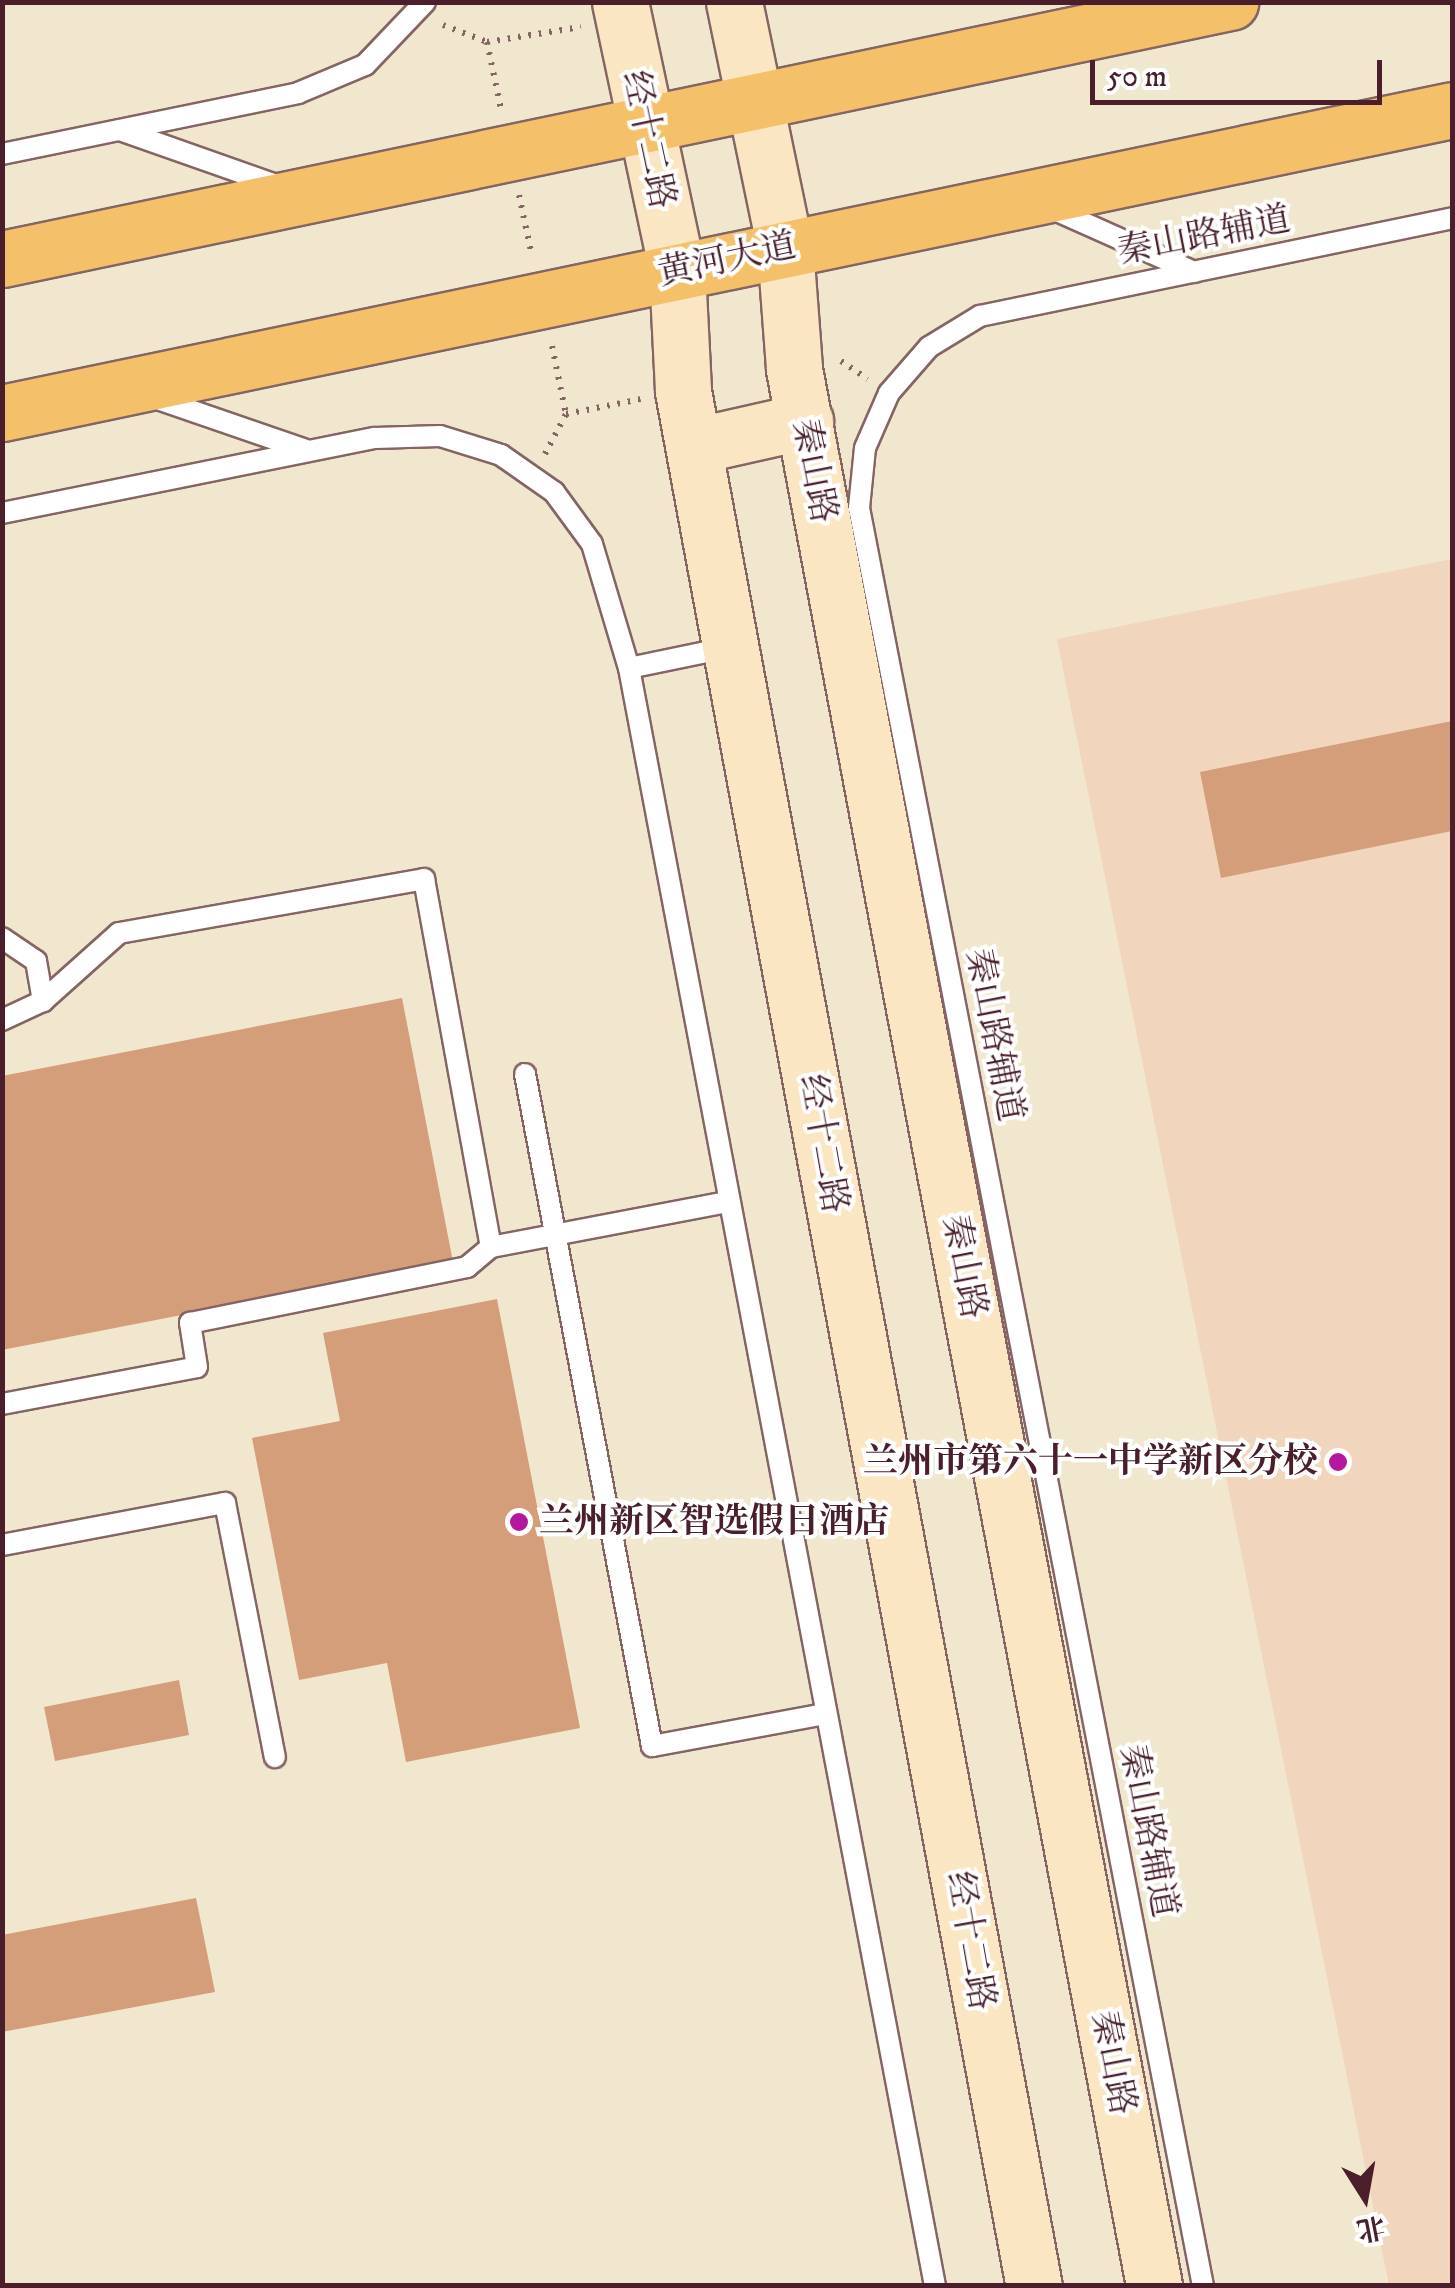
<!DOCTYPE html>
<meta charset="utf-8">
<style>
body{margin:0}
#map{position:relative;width:1455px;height:2288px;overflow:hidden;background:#f1e7ce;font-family:"IM FELL DW Pica","Noto Serif SC",serif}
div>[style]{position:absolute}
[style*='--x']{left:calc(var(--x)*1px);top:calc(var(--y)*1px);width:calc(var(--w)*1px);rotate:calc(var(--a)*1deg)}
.built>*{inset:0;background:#f1d5bd}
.building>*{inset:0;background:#d59e7a}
.path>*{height:6px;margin-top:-3px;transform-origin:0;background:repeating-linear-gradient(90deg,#846564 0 2.5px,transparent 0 10.5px)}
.roads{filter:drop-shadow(2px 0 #846564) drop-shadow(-2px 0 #846564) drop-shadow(0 2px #846564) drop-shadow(0 -2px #846564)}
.lane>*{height:20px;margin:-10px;padding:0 10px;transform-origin:10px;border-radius:10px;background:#fff}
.secondary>*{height:55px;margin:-27.5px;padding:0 27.5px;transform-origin:27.5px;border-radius:27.5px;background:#fbe6c3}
.primary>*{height:55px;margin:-27.5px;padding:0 27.5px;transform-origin:27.5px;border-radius:27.5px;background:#f4c16a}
.dots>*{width:28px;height:28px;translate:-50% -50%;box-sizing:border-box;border:5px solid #fff;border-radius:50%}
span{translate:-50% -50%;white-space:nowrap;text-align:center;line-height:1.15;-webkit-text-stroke:8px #fff;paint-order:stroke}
.street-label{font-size:35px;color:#4a1f2b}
.poi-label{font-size:35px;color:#4a1f2b;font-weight:700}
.right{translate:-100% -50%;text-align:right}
.left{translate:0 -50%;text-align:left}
.frame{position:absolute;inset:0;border:5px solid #4a1f2b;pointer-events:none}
.north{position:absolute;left:1315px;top:2148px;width:100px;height:100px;-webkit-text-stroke:8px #fff;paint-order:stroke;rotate:169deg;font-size:28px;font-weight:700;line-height:40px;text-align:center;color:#4a1f2b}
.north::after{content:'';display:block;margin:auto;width:35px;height:45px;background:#4a1f2b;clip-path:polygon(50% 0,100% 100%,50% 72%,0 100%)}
.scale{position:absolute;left:1090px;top:60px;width:292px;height:45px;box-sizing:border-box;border:5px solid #4a1f2b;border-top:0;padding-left:12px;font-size:30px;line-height:35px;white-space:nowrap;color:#4a1f2b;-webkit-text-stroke:8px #fff;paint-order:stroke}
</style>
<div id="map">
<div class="built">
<i style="clip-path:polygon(1452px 559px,1452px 2285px,1389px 2285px,1057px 639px)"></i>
</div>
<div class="building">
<i style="clip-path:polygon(1452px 721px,1452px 831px,1221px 878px,1200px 772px)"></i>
<i style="clip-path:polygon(402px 998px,453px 1262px,2px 1350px,2px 1076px)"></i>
<i style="clip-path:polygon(497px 1299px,580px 1728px,406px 1762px,387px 1663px,299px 1680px,252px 1438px,340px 1421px,323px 1333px)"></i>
<i style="clip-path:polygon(179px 1680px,189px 1735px,55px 1761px,44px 1707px)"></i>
<i style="clip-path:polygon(196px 1898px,215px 1992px,2px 2032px,2px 1935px)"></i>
</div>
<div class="path">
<i style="--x:443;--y:25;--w:47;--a:21.1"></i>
<i style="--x:487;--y:42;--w:95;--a:-9.1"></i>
<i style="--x:487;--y:42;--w:68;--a:78.2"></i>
<i style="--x:519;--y:195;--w:62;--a:78"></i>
<i style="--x:552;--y:346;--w:69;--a:78.4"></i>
<i style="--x:841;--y:361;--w:32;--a:34"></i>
<i style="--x:545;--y:454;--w:45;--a:-62.3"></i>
<i style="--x:566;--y:414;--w:76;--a:-11.3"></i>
</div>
<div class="roads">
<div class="lane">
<i style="--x:120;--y:130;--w:172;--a:19.4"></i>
<i style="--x:2;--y:154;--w:302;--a:-11.6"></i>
<i style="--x:298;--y:93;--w:73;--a:-22.7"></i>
<i style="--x:365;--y:65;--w:87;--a:-46.4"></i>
<i style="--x:1048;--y:207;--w:160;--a:24"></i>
<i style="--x:149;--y:396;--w:166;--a:19"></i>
<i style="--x:2;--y:513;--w:380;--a:-11.4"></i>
<i style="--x:375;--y:438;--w:65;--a:-1.8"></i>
<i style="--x:440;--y:436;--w:64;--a:17.3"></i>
<i style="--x:501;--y:455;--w:65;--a:34.9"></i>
<i style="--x:554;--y:492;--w:64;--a:53.8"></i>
<i style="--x:592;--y:544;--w:129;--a:73.4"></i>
<i style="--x:629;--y:668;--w:1647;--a:79.29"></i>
<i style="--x:629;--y:668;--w:103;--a:-11.7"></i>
<i style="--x:2;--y:938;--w:41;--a:34.1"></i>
<i style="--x:36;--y:961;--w:41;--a:80.1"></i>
<i style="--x:2;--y:1020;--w:45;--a:-24.9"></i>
<i style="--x:43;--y:1001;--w:102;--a:-41.8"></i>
<i style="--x:119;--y:933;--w:310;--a:-10"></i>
<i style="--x:424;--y:879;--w:374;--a:79.7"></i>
<i style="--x:491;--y:1247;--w:239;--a:-10.8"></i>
<i style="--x:525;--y:1074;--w:684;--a:79.3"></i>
<i style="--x:652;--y:1746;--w:176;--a:-10.5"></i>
<i style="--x:2;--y:1404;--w:198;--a:-10.7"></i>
<i style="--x:197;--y:1367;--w:45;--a:-99"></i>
<i style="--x:190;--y:1323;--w:283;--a:-11.4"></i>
<i style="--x:467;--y:1267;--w:31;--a:-40"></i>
<i style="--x:2;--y:1545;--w:227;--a:-10.7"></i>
<i style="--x:225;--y:1503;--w:259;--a:78.9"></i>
<i style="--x:1203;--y:2286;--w:1811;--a:-100.95"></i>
<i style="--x:859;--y:508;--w:60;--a:-84.3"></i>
<i style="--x:865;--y:448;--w:60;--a:-66.4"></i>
<i style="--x:889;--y:393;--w:61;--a:-49"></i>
<i style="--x:929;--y:347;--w:60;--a:-31.3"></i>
<i style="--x:980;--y:316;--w:482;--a:-11.7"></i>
</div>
<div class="secondary">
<i style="--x:620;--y:2;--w:275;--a:78"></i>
<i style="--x:677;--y:271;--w:120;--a:87.1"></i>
<i style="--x:683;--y:391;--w:1927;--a:79.51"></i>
<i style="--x:734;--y:2;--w:251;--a:78.3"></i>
<i style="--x:785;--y:248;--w:121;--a:85.7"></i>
<i style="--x:794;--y:369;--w:1951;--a:79.36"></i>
<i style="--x:694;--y:446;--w:114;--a:-12.7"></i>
</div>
<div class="primary">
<i style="--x:2;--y:259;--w:1255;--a:-11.82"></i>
<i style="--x:2;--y:413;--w:1481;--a:-11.8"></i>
</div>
</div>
<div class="dots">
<i style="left:1338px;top:1462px;background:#b5179e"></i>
<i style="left:519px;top:1522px;background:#b5179e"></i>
</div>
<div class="street-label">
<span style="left:648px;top:140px;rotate:78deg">经十二路</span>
<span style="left:1204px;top:236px;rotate:-11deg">秦山路辅道</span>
<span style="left:727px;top:260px;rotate:-12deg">黄河大道</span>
<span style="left:814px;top:471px;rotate:79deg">秦山路</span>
<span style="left:994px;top:1035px;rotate:79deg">秦山路辅道</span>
<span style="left:823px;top:1144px;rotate:80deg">经十二路</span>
<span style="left:964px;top:1267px;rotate:79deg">秦山路</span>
<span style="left:1148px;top:1831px;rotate:79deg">秦山路辅道</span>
<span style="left:970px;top:1941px;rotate:80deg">经十二路</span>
<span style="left:1113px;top:2063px;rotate:79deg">秦山路</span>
</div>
<div class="poi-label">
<span class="right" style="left:1318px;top:1462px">兰州市第六十一中学新区分校</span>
<span class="left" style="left:539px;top:1522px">兰州新区智选假日酒店</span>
</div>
<div class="frame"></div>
<div class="north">北</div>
<div class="scale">50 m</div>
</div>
